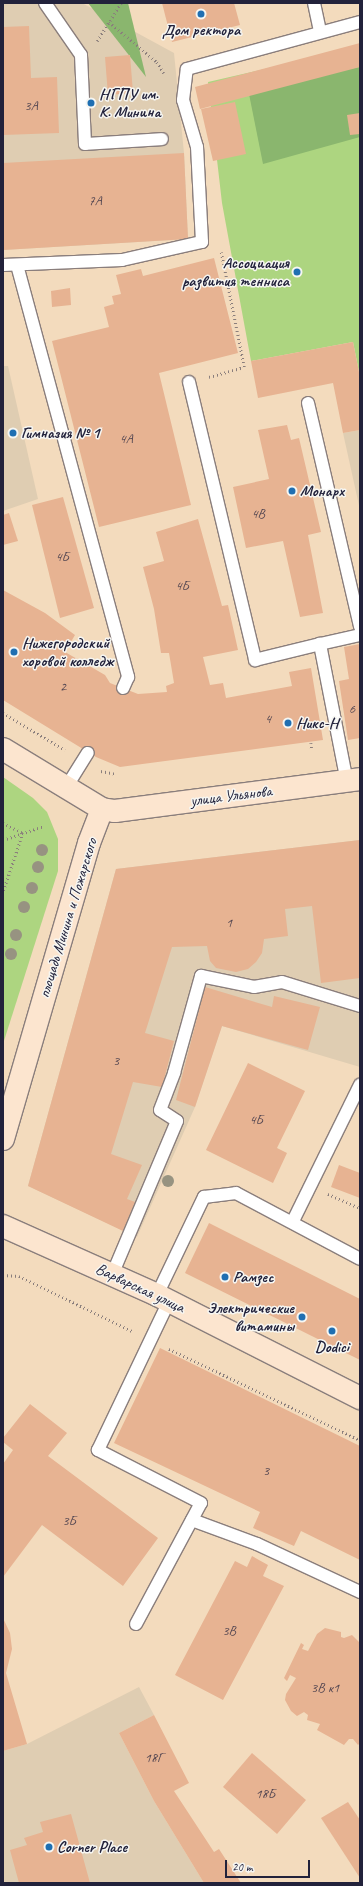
<!DOCTYPE html>
<meta charset="utf-8">
<style>
body{margin:0}
#map{position:relative;width:363px;height:1886px;overflow:hidden;background:#f3dbbd;font-family:Caveat,sans-serif}
div>[style]{position:absolute}
[style*='--x']{left:calc(var(--x)*1px);top:calc(var(--y)*1px);width:calc(var(--w)*1px);rotate:calc(var(--a)*1deg)}
.built>*{inset:0;background:#dfcdb2}
.green>*{inset:0;background:#add580}
.forest>*{inset:0;background:#8ab66e}
.building>*{inset:0;background:#e7b392}
.path>*{height:2.5px;margin-top:-1.25px;transform-origin:0;background:repeating-linear-gradient(90deg,#8a7e7c 0 1px,transparent 0 4px)}
.roads{filter:drop-shadow(1px 0 #8a7e7c) drop-shadow(-1px 0 #8a7e7c) drop-shadow(0 1px #8a7e7c) drop-shadow(0 -1px #8a7e7c)}
.lane>*{height:12px;margin:-6px;padding:0 6px;transform-origin:6px;border-radius:6px;background:#fff}
.secondary>*{height:22px;margin:-11px;padding:0 11px;transform-origin:11px;border-radius:11px;background:#fce5cf}
.trees>*{width:12px;height:12px;margin:-6px;border-radius:50%;background:#979381}
.dots>*{width:11px;height:11px;translate:-50% -50%;box-sizing:border-box;border:2px solid #f6f6f2;border-radius:50%}
span{translate:-50% -50%;white-space:nowrap;text-align:center;line-height:1.15;-webkit-text-stroke:3px #f6f6f2;paint-order:stroke}
.number-label{font-size:14px;color:#534651}
.number-label span{-webkit-text-stroke-width:0}
.poi-label{font-size:16px;color:#22223b;font-weight:700}
.left{translate:0 -50%;text-align:left}
.right{translate:-100% -50%;text-align:right}
.street-label{font-size:16px;color:#22223b}
.frame{position:absolute;inset:0;border:4px solid #22223b;pointer-events:none}
.scale{position:absolute;left:225px;top:1860px;width:85px;height:18px;box-sizing:border-box;border:2px solid #22223b;border-top:0;padding-left:5px;font-size:12px;line-height:14px;white-space:nowrap;color:#22223b;-webkit-text-stroke:3px #f6f6f2;paint-order:stroke}
</style>
<div id="map">
<div class="built">
<i style="clip-path:polygon(3px 3px,82px 3px,174px 53px,184px 153px,188px 239px,3px 250px)"></i>
<i style="clip-path:polygon(3px 366px,8px 366px,38px 499px,3px 511px)"></i>
<i style="clip-path:polygon(360px 430px,360px 510px,343px 433px)"></i>
<i style="clip-path:polygon(360px 840px,360px 1067px,222px 1026px,195px 1107px,137px 1237px,28px 1186px,116px 869px)"></i>
<i style="clip-path:polygon(139px 1687px,154px 1715px,119px 1733px,154px 1801px,204px 1883px,3px 1883px,3px 1751px,27px 1744px)"></i>
</div>
<div class="green">
<i style="clip-path:polygon(360px 47px,360px 377px,353px 342px,251px 361px,222px 203px,208px 82px)"></i>
<i style="clip-path:polygon(3px 777px,33px 798px,47px 812px,58px 839px,58px 871px,3px 1044px)"></i>
</div>
<div class="forest">
<i style="clip-path:polygon(88px 3px,128px 3px,146px 77px)"></i>
<i style="clip-path:polygon(360px 67px,360px 137px,263px 164px,248px 89px)"></i>
</div>
<div class="building">
<i style="clip-path:polygon(162px 3px,234px 3px,240px 25px,172px 42px)"></i>
<i style="clip-path:polygon(29px 26px,31px 78px,57px 77px,59px 133px,3px 135px,3px 27px)"></i>
<i style="clip-path:polygon(360px 43px,360px 67px,200px 109px,195px 87px)"></i>
<i style="clip-path:polygon(130px 55px,133px 93px,108px 95px,105px 57px)"></i>
<i style="clip-path:polygon(235px 102px,246px 154px,213px 161px,201px 109px)"></i>
<i style="clip-path:polygon(360px 113px,360px 134px,350px 135px,347px 115px)"></i>
<i style="clip-path:polygon(184px 153px,188px 239px,3px 250px,3px 163px)"></i>
<i style="clip-path:polygon(214px 258px,238px 353px,159px 373px,191px 505px,99px 527px,52px 341px,109px 327px,104px 307px,114px 304px,112px 296px,121px 294px,116px 275px,141px 269px,143px 276px)"></i>
<i style="clip-path:polygon(70px 288px,71px 305px,52px 307px,51px 291px)"></i>
<i style="clip-path:polygon(353px 342px,360px 377px,360px 430px,343px 433px,333px 383px,258px 398px,251px 361px)"></i>
<i style="clip-path:polygon(287px 425px,291px 440px,299px 438px,321px 532px,308px 535px,323px 613px,300px 617px,283px 541px,246px 548px,233px 487px,269px 479px,258px 430px)"></i>
<i style="clip-path:polygon(63px 497px,94px 608px,60px 618px,32px 505px)"></i>
<i style="clip-path:polygon(9px 513px,18px 541px,3px 545px,3px 515px)"></i>
<i style="clip-path:polygon(198px 519px,222px 606px,228px 605px,238px 650px,203px 657px,210px 685px,223px 683px,226px 698px,292px 686px,289px 672px,311px 668px,323px 740px,120px 767px,96px 757px,3px 700px,3px 590px,45px 613px,75px 635px,65px 652px,105px 675px,110px 683px,138px 694px,167px 692px,166px 686px,174px 683px,169px 653px,161px 653px,154px 609px,143px 567px,164px 561px,156px 532px)"></i>
<i style="clip-path:polygon(360px 644px,360px 738px,348px 740px,339px 681px,349px 679px,344px 647px)"></i>
<i style="clip-path:polygon(360px 840px,360px 978px,321px 983px,312px 906px,285px 909px,288px 936px,264px 939px,262px 953px,256px 962px,248px 969px,236px 972px,216px 968px,210px 961px,207px 946px,172px 947px,145px 1033px,174px 1041px,162px 1087px,133px 1082px,111px 1154px,142px 1165px,127px 1199px,135px 1202px,123px 1231px,28px 1186px,116px 869px)"></i>
<i style="clip-path:polygon(205px 987px,272px 1007px,274px 996px,320px 1007px,308px 1050px,222px 1026px,195px 1107px,176px 1100px)"></i>
<i style="clip-path:polygon(248px 1063px,305px 1091px,277px 1148px,287px 1153px,273px 1183px,206px 1150px)"></i>
<i style="clip-path:polygon(339px 1165px,360px 1173px,360px 1198px,331px 1187px)"></i>
<i style="clip-path:polygon(209px 1223px,360px 1299px,360px 1360px,185px 1273px)"></i>
<i style="clip-path:polygon(160px 1348px,360px 1446px,360px 1560px,301px 1531px,294px 1546px,253px 1528px,260px 1512px,114px 1443px)"></i>
<i style="clip-path:polygon(30px 1404px,67px 1433px,48px 1456px,158px 1538px,123px 1586px,42px 1525px,3px 1577px,3px 1464px,13px 1450px,3px 1442px,3px 1438px)"></i>
<i style="clip-path:polygon(252px 1556px,268px 1565px,263px 1576px,284px 1586px,223px 1700px,175px 1675px,235px 1561px,247px 1567px)"></i>
<i style="clip-path:polygon(3px 1618px,10px 1633px,12px 1649px,6px 1673px,27px 1744px,3px 1751px)"></i>
<i style="clip-path:polygon(325px 1628px,341px 1632px,341px 1637px,344px 1638px,352px 1635px,360px 1643px,360px 1743px,358px 1745px,353px 1739px,349px 1739px,344px 1745px,317px 1730px,320px 1724px,307px 1720px,308px 1715px,304px 1712px,297px 1716px,291px 1711px,285px 1700px,286px 1694px,296px 1678px,290px 1675px,287px 1681px,284px 1678px,301px 1643px,304px 1645px,302px 1649px,308px 1651px,317px 1634px)"></i>
<i style="clip-path:polygon(154px 1715px,189px 1783px,174px 1791px,214px 1852px,219px 1849px,241px 1883px,204px 1883px,154px 1801px,119px 1733px)"></i>
<i style="clip-path:polygon(252px 1753px,306px 1800px,277px 1834px,223px 1787px)"></i>
<i style="clip-path:polygon(348px 1802px,360px 1820px,360px 1878px,321px 1818px)"></i>
<i style="clip-path:polygon(71px 1814px,90px 1883px,19px 1883px,10px 1850px,27px 1845px,24px 1838px,43px 1832px,40px 1822px)"></i>
</div>
<div class="path">
<i style="--x:109;--y:22;--w:62;--a:39.8"></i>
<i style="--x:157;--y:62;--w:13;--a:58"></i>
<i style="--x:97;--y:41;--w:45;--a:-57.7"></i>
<i style="--x:209;--y:377;--w:36;--a:-16"></i>
<i style="--x:244;--y:367;--w:117;--a:-101.3"></i>
<i style="--x:3;--y:713;--w:72;--a:30.8"></i>
<i style="--x:311;--y:743;--w:7;--a:82"></i>
<i style="--x:101;--y:771;--w:15;--a:11"></i>
<i style="--x:3;--y:823;--w:22;--a:27"></i>
<i style="--x:23;--y:833;--w:63;--a:108.4"></i>
<i style="--x:3;--y:840;--w:43;--a:-18.9"></i>
<i style="--x:328;--y:1194;--w:35;--a:24"></i>
<i style="--x:3;--y:1275;--w:16;--a:4"></i>
<i style="--x:19;--y:1276;--w:126;--a:26"></i>
<i style="--x:169;--y:1349;--w:212;--a:25.5"></i>
</div>
<div class="roads">
<div class="lane">
<i style="--x:45;--y:3;--w:63;--a:55.3"></i>
<i style="--x:81;--y:55;--w:89;--a:87.4"></i>
<i style="--x:85;--y:144;--w:77;--a:-3.7"></i>
<i style="--x:314;--y:3;--w:29;--a:78"></i>
<i style="--x:3;--y:265;--w:119;--a:-2.4"></i>
<i style="--x:122;--y:260;--w:82;--a:-12.7"></i>
<i style="--x:202;--y:242;--w:95;--a:-93"></i>
<i style="--x:197;--y:147;--w:49;--a:-106.6"></i>
<i style="--x:183;--y:100;--w:31;--a:-83"></i>
<i style="--x:187;--y:69;--w:179;--a:-15.2"></i>
<i style="--x:17;--y:265;--w:427;--a:74.9"></i>
<i style="--x:128;--y:677;--w:12;--a:114"></i>
<i style="--x:189;--y:382;--w:286;--a:76.6"></i>
<i style="--x:255;--y:660;--w:67;--a:-13.8"></i>
<i style="--x:308;--y:403;--w:230;--a:76.9"></i>
<i style="--x:347;--y:782;--w:141;--a:-101.1"></i>
<i style="--x:320;--y:644;--w:41;--a:-12.7"></i>
<i style="--x:67;--y:786;--w:39;--a:-58"></i>
<i style="--x:293;--y:1221;--w:152;--a:-63.8"></i>
<i style="--x:112;--y:1275;--w:167;--a:-67.1"></i>
<i style="--x:177;--y:1121;--w:20;--a:-147"></i>
<i style="--x:160;--y:1110;--w:40;--a:-69"></i>
<i style="--x:174;--y:1073;--w:101;--a:-74.4"></i>
<i style="--x:201;--y:976;--w:54;--a:11.7"></i>
<i style="--x:254;--y:987;--w:28;--a:-10"></i>
<i style="--x:282;--y:982;--w:82;--a:17.1"></i>
<i style="--x:157;--y:1295;--w:109;--a:-64.4"></i>
<i style="--x:204;--y:1197;--w:32;--a:-7"></i>
<i style="--x:236;--y:1193;--w:140;--a:28"></i>
<i style="--x:192;--y:1520;--w:69;--a:20.3"></i>
<i style="--x:257;--y:1544;--w:114;--a:25"></i>
<i style="--x:136;--y:1624;--w:137;--a:-61.8"></i>
<i style="--x:201;--y:1503;--w:116;--a:-152.8"></i>
<i style="--x:98;--y:1450;--w:165;--a:-64.5"></i>
</div>
<div class="secondary">
<i style="--x:3;--y:749;--w:116;--a:31.2"></i>
<i style="--x:102;--y:809;--w:13;--a:9"></i>
<i style="--x:115;--y:811;--w:247;--a:-7.4"></i>
<i style="--x:3;--y:1139;--w:308;--a:-73.8"></i>
<i style="--x:89;--y:843;--w:36;--a:-69"></i>
<i style="--x:3;--y:1226;--w:169;--a:24.1"></i>
<i style="--x:157;--y:1295;--w:228;--a:26.9"></i>
</div>
</div>
<div class="trees">
<i style="left:42px;top:850px"></i>
<i style="left:38px;top:867px"></i>
<i style="left:32px;top:888px"></i>
<i style="left:24px;top:907px"></i>
<i style="left:16px;top:935px"></i>
<i style="left:11px;top:954px"></i>
<i style="left:168px;top:1181px"></i>
</div>
<div class="dots">
<i style="left:201px;top:14px;background:#1f6fb2"></i>
<i style="left:91px;top:103px;background:#1f6fb2"></i>
<i style="left:297px;top:272px;background:#1f6fb2"></i>
<i style="left:13px;top:433px;background:#1f6fb2"></i>
<i style="left:292px;top:491px;background:#1f6fb2"></i>
<i style="left:14px;top:652px;background:#1f6fb2"></i>
<i style="left:288px;top:723px;background:#1f6fb2"></i>
<i style="left:225px;top:1277px;background:#1f6fb2"></i>
<i style="left:302px;top:1317px;background:#1f6fb2"></i>
<i style="left:332px;top:1331px;background:#1f6fb2"></i>
<i style="left:49px;top:1847px;background:#1f6fb2"></i>
</div>
<div class="number-label">
<span style="left:31px;top:106px">3А</span>
<span style="left:95px;top:201px">7А</span>
<span style="left:126px;top:439px">4А</span>
<span style="left:258px;top:514px">4В</span>
<span style="left:62px;top:557px">4Б</span>
<span style="left:182px;top:586px">4Б</span>
<span style="left:63px;top:687px">2</span>
<span style="left:352px;top:709px">6</span>
<span style="left:268px;top:719px">4</span>
<span style="left:229px;top:923px">1</span>
<span style="left:116px;top:1061px">3</span>
<span style="left:256px;top:1120px">4Б</span>
<span style="left:266px;top:1471px">3</span>
<span style="left:69px;top:1521px">3Б</span>
<span style="left:229px;top:1631px">3В</span>
<span style="left:325px;top:1688px">3В к1</span>
<span style="left:154px;top:1758px">18Г</span>
<span style="left:265px;top:1794px">18Б</span>
</div>
<div class="poi-label">
<span style="left:201px;top:30px">Дом ректора</span>
<span class="left" style="left:99px;top:103px">НГПУ им.<br>К. Минина</span>
<span class="right" style="left:289px;top:272px">Ассоциация<br>развития тенниса</span>
<span class="left" style="left:21px;top:433px">Гимназия № 1</span>
<span class="left" style="left:300px;top:491px">Монарх</span>
<span class="left" style="left:22px;top:652px">Нижегородский<br>хоровой колледж</span>
<span class="left" style="left:296px;top:723px">Никс-Н</span>
<span class="left" style="left:233px;top:1277px">Рамзес</span>
<span class="right" style="left:294px;top:1317px">Электрические<br>витамины</span>
<span style="left:332px;top:1347px">Dodici</span>
<span class="left" style="left:57px;top:1847px">Corner Place</span>
</div>
<div class="street-label">
<span style="left:231px;top:796px;rotate:-7deg">улица Ульянова</span>
<span style="left:68px;top:918px;rotate:-73deg">площадь Минина и Пожарского</span>
<span style="left:140px;top:1288px;rotate:25deg">Варварская улица</span>
</div>
<div class="frame"></div>
<div class="scale">20 m</div>
</div>
